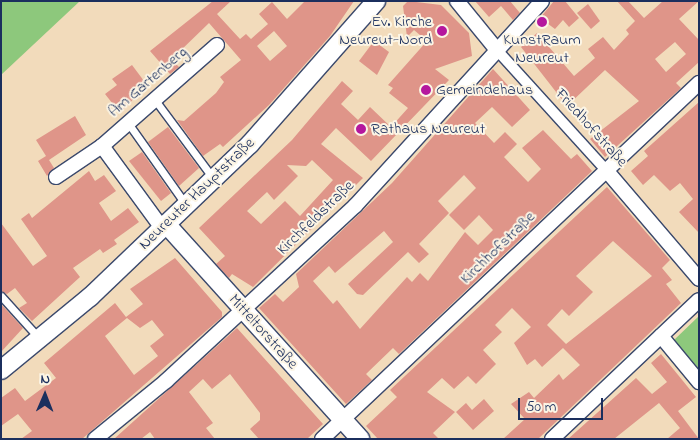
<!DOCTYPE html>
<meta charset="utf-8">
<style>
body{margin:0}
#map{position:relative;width:700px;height:440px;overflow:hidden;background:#f2dbbb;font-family:"Indie Flower",sans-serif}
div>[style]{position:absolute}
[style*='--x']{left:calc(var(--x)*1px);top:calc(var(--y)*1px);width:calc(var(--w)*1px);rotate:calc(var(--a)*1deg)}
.green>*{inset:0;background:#8dc87c}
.building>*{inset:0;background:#df9589}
.roads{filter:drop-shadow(1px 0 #3b496c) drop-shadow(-1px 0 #3b496c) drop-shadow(0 1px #3b496c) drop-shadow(0 -1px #3b496c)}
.service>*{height:7px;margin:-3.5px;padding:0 3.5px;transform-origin:3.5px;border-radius:3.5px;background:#fff}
.pedestrian>*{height:10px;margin:-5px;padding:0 5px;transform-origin:5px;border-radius:5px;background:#fff}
.minor>*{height:14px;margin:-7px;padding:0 7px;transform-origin:7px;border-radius:7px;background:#fff}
.tertiary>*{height:18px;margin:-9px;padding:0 9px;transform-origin:9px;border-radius:9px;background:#fff}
.dots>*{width:14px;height:14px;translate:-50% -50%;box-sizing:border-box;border:2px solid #fcf5e5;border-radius:50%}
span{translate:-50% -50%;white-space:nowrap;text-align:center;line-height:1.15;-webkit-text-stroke:4px #fcf5e5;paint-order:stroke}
.poi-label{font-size:16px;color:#1b2f5e}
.right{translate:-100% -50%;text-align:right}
.left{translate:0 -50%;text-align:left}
.street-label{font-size:16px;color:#1b2f5e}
.frame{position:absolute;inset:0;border:2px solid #1b2f5e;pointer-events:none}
.north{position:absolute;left:20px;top:370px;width:50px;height:50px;-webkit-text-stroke:4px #fcf5e5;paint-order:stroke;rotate:1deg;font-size:14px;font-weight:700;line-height:20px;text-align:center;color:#1b2f5e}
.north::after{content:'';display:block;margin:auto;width:18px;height:22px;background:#1b2f5e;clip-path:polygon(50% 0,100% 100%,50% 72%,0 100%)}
.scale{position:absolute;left:518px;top:398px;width:85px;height:22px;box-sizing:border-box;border:2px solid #1b2f5e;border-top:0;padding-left:6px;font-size:15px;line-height:18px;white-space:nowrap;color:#1b2f5e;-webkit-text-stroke:4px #fcf5e5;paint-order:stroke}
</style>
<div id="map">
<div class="green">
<i style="clip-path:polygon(1px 1px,80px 1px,1px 75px)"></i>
<i style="clip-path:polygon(699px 316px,699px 369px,674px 340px)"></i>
</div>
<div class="building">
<i style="clip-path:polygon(evenodd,213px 1px,231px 1px,217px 14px,240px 39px,246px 34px,251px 39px,268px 24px,259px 14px,272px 2px,287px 19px,305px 1px,354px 1px,330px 36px,269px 105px,223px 147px,220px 144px,203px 156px,177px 120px,184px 121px,216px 93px,224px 82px,220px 77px,241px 60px,209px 23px,176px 55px,173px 61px,179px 67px,170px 74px,150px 51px,213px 1px,274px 31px,287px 46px,270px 61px,257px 46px,274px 31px)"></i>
<i style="clip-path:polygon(evenodd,408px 1px,441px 5px,469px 33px,472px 56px,435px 69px,449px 80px,371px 161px,336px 128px,321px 144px,363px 178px,253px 287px,232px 274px,229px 278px,216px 264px,225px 256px,199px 228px,292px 140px,342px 81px,353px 91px,341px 104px,358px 120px,370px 107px,391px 127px,408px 108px,389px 93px,393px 88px,388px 85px,427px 41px,414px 30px,407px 37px,403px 6px,408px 1px,312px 160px,333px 180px,300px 216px,285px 201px,261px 224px,247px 211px,267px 192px,274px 200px,298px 176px,287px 165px,306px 166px,312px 160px)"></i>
<i style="clip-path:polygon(475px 1px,510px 1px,520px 13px,513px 20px,501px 6px,489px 17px)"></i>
<i style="clip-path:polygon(554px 1px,565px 1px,579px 18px,569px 27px,563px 20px,555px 29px,540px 18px)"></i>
<i style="clip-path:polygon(evenodd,617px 1px,628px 1px,644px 18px,663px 1px,699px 1px,679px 19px,699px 40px,699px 62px,676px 83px,681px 88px,605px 157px,590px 139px,639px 101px,605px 70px,567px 106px,521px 47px,537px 33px,574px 76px,595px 58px,588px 49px,603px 37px,614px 50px,629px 34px,626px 30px,635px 21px,617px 1px,675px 42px,686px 54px,666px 72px,655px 59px,675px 42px)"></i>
<i style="clip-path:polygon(588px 4px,600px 21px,591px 29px,577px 13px)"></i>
<i style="clip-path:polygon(374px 41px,389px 52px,377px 75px,359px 61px)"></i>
<i style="clip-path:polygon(132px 65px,147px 85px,120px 113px,105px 94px,117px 85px,112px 79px)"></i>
<i style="clip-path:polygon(evenodd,493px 69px,530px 110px,512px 127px,492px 107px,475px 123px,494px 143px,505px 132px,517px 144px,504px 157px,528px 182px,541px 169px,522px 148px,543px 130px,571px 159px,577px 154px,592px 171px,399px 354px,393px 348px,366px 374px,372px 380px,346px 404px,259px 308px,275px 294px,283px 302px,299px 287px,296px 274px,392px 183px,493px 69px,464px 175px,476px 188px,449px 215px,464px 230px,479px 215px,493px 230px,478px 245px,465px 232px,428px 281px,420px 273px,412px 282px,407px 277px,360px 329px,337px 300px,333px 304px,313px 281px,329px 266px,335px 273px,384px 231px,393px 242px,348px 284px,357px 294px,363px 295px,408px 252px,419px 263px,429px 254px,419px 244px,449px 213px,438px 201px,464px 175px)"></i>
<i style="clip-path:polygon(699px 102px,699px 233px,679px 212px,693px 199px,680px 183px,670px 191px,654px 175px,643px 185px,631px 171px,648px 156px,644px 151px)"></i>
<i style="clip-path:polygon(75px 116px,86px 135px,49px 160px,54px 168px,47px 176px,38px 161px,46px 156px,36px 140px)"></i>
<i style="clip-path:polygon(168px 127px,199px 168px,179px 186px,148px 142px)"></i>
<i style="clip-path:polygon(142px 152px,171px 193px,161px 201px,129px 161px)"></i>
<i style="clip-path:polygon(89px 171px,95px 181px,104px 175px,116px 191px,99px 203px,111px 221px,128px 208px,139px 222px,114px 240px,117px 244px,103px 253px,100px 249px,73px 268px,80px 277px,32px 321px,19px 308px,27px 303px,15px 288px,7px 294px,1px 291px,1px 223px,33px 266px,47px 256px,21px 219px,29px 213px,32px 218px)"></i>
<i style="clip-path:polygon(evenodd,607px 187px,670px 260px,662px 268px,672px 280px,666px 284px,681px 303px,538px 439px,503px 439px,525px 419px,511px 404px,529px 392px,534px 398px,559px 374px,563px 380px,580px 365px,563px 348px,542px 367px,535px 359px,527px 365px,514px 343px,531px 327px,512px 308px,495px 325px,502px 332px,483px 350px,496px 364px,476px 384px,468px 376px,454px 389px,442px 378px,427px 392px,455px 412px,433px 433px,439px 439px,378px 439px,366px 426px,397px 397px,390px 390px,607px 187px,613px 241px,652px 276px,566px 344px,547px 325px,562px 309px,569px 316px,593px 292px,576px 276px,613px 241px)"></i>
<i style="clip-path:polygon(evenodd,175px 258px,222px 312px,222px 317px,82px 439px,21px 439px,32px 431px,18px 414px,1px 426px,1px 398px,15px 388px,25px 401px,56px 378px,44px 363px,115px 303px,126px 317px,143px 304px,130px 289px,175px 258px,127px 318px,140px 328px,152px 320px,164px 335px,150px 346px,158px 356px,134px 375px,105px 336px,127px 318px)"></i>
<i style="clip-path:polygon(1px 304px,23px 328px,1px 352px)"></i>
<i style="clip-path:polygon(237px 328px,323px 424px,307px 439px,259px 439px,250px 429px,260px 420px,260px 413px,230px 374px,212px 389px,203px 379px,189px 392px,213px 423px,206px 428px,215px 439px,155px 439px,150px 432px,141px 439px,114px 439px)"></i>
<i style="clip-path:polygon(661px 354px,696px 397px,678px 411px,699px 439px,667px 439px,680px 428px,659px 403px,614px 439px,568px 439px,636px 378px,652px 394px,667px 382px,651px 363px)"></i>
<i style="clip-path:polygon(484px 399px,494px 411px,473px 430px,456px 412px,466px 403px,472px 410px)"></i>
</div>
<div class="roads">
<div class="service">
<i style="--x:155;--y:100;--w:97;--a:53.4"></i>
<i style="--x:128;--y:123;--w:100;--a:54.7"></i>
<i style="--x:1;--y:296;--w:57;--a:47.9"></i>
</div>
<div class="pedestrian">
<i style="--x:497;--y:50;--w:162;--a:47.8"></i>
</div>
<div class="minor">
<i style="--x:457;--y:1;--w:63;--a:50.8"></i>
<i style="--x:102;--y:146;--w:153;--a:-41.3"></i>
<i style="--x:606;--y:170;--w:143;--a:49.5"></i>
<i style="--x:56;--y:177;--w:55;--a:-34"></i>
<i style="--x:102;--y:146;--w:102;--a:53.8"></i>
<i style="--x:661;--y:336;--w:60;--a:50.4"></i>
<i style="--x:95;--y:439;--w:92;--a:-39.2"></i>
<i style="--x:166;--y:381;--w:258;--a:-42.8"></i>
<i style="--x:355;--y:206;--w:277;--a:-47.6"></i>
<i style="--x:322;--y:439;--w:519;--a:-43.36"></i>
<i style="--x:552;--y:439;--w:202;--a:-43.4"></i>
</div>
<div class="tertiary">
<i style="--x:166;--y:224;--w:290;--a:47.9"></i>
<i style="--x:1;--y:370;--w:115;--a:-39.4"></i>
<i style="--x:90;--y:297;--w:221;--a:-43.7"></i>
<i style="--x:250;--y:144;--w:191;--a:-48.6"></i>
</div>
</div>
<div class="dots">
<i style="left:542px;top:22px;background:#b5179e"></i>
<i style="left:442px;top:31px;background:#b5179e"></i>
<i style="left:426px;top:90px;background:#b5179e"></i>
<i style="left:361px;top:129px;background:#b5179e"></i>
</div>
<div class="poi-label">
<span class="right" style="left:432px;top:31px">Ev. Kirche<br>Neureut-Nord</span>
<span style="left:542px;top:49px">KunstRaum<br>Neureut</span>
<span class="left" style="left:436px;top:90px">Gemeindehaus</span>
<span class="left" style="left:371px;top:129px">Rathaus Neureut</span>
</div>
<div class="street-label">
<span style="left:148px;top:82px;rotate:-41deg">Am Gartenberg</span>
<span style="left:591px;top:128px;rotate:48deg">Friedhofstraße</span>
<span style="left:197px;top:194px;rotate:-44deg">Neureuter Hauptstraße</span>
<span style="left:316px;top:218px;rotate:-44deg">Kirchfeldstraße</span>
<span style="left:498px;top:248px;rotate:-44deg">Kirchhofstraße</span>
<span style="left:263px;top:332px;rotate:48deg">Mitteltorstraße</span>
</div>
<div class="frame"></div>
<div class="north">N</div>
<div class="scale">50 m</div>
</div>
